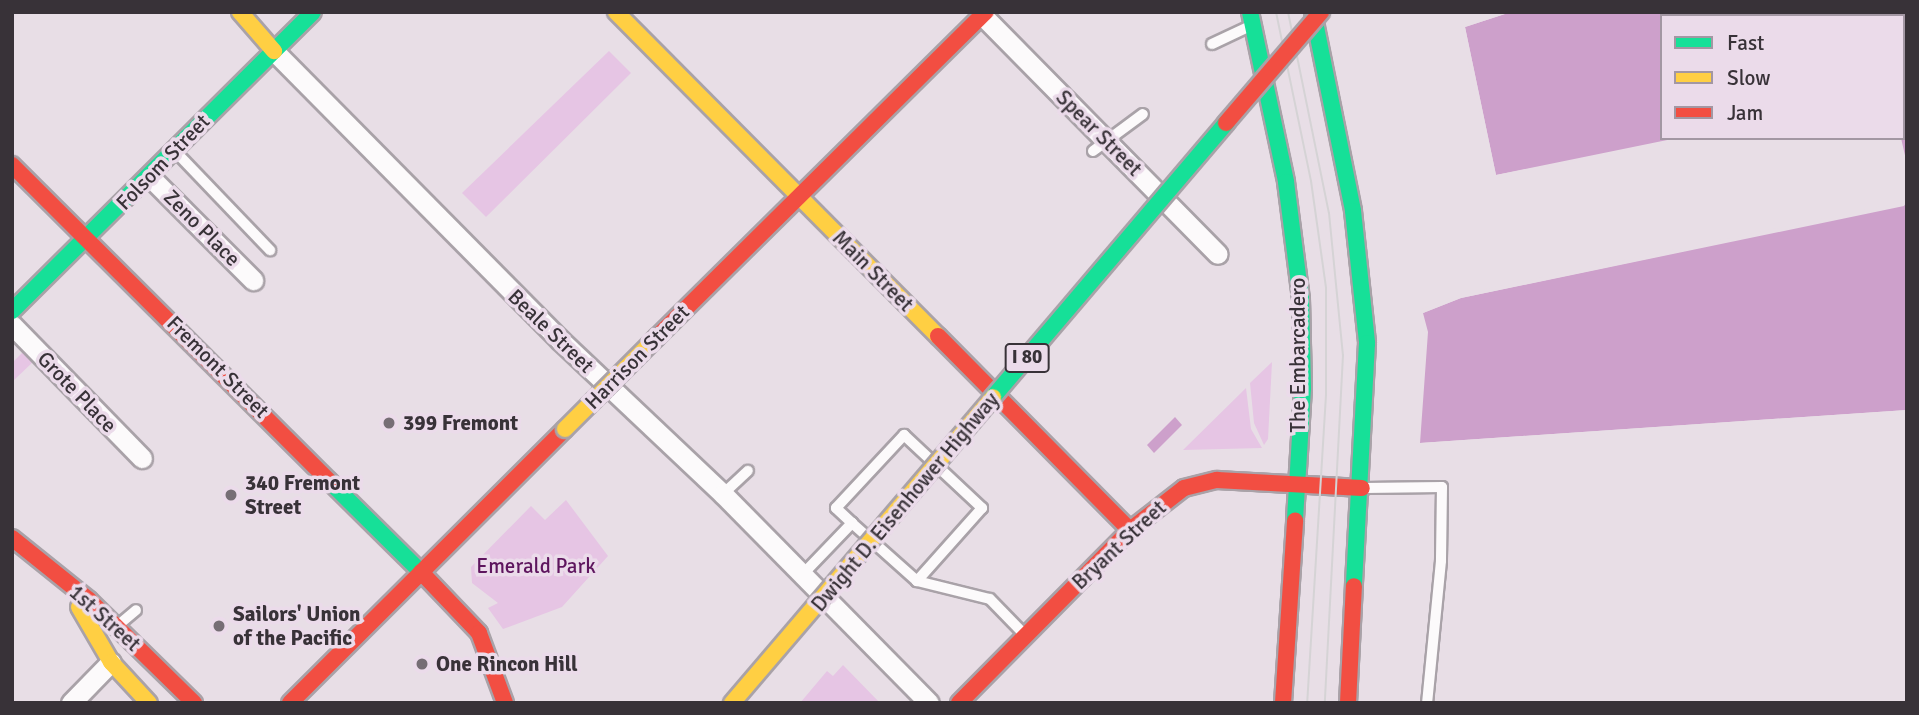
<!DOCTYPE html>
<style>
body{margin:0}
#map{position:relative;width:1919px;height:715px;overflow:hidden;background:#e8dee6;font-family:Signika,sans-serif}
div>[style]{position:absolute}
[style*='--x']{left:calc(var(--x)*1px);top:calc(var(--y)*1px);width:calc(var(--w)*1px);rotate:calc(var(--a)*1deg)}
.green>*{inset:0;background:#e6c5e4}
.water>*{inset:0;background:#cda0cb}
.pier>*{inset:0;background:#e8dee6}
.roads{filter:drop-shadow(2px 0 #a9a2a8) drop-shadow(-2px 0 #a9a2a8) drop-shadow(0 2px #a9a2a8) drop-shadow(0 -2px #a9a2a8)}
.lane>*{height:10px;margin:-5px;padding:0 5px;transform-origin:5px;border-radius:5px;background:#fcfafb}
.street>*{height:19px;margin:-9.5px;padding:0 9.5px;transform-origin:9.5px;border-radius:9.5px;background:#fcfafb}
.fast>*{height:16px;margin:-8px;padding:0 8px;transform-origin:8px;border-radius:8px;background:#16e098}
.slow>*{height:16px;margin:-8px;padding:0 8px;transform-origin:8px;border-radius:8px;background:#ffcf43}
.jam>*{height:16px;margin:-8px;padding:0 8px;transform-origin:8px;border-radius:8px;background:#f24e42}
.tram>*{height:2px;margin:-1px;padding:0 1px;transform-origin:1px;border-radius:1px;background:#d5d3d5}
.bridges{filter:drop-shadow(2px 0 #a9a2a8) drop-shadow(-2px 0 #a9a2a8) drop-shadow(0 2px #a9a2a8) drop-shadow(0 -2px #a9a2a8)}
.fast-bridge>*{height:16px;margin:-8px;padding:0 8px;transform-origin:8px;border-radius:8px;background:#16e098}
.slow-bridge>*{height:16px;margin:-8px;padding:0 8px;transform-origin:8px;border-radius:8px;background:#ffcf43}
.jam-bridge>*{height:16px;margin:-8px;padding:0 8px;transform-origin:8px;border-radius:8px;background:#f24e42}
.dots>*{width:19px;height:19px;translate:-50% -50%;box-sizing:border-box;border:4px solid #ebdbea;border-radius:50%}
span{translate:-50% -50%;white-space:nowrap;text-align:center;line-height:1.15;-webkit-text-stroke:7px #ebdbea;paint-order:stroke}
.shield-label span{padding:2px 5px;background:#ebdbea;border:2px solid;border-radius:5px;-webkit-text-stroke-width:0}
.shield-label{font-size:19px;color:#383238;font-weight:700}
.street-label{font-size:21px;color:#383238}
.poi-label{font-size:21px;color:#383238;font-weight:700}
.left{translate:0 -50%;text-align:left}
.park-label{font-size:21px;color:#5e155e}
.frame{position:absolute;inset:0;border:14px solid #383238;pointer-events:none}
.legend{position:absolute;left:1660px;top:14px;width:245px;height:126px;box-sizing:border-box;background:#ebdbea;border:2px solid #a397a3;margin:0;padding:9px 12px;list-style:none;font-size:21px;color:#383238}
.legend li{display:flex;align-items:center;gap:14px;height:35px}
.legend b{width:35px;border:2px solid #a397a3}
</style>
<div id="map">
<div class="green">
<i style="clip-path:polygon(609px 51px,631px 73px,486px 217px,462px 193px)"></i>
<i style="clip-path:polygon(24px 351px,34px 361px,12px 382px,12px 363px)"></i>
<i style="clip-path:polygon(1272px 362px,1268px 439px,1264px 445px,1254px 423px,1250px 383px)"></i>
<i style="clip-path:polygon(1246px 388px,1251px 429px,1262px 448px,1183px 450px)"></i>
<i style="clip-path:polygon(566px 500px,608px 556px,562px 607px,503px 629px,488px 608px,498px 603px,472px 583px,471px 567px,531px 506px,545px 520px)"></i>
<i style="clip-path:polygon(843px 665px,880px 703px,800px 703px,827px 671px,833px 676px)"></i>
</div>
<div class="water">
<i style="clip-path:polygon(1511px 12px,1907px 12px,1907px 164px,1901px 138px,1903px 16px,1662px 16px,1662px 138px,1677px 138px,1496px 175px,1465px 27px)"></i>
<i style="clip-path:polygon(1907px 204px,1907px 410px,1420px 443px,1428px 332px,1423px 313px,1461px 298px)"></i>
<i style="clip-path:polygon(1175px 417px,1182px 425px,1154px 453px,1147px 445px)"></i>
</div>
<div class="pier">
<i style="clip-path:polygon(1499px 12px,1511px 12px,1465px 27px,1496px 175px,1680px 140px,1494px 178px,1461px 27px)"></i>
<i style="clip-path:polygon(1907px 201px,1904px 206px,1461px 298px,1423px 313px,1422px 309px,1461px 294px)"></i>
<i style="clip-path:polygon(1907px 410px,1907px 414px,1420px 446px,1420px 443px)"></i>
</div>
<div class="roads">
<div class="lane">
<i style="--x:1212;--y:44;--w:42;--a:-25.3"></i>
<i style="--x:174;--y:150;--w:139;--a:46.2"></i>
<i style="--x:1093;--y:151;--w:62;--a:-36.5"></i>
<i style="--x:1365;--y:488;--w:77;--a:-0.7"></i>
<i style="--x:1442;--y:487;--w:74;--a:90.8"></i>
<i style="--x:1441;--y:561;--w:143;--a:95.6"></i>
<i style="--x:723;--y:494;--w:34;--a:-43"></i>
<i style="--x:803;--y:574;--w:71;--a:-46.1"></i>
<i style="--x:852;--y:523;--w:22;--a:-137"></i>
<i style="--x:836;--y:508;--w:100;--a:-47"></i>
<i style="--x:904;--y:435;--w:107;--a:43.1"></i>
<i style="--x:982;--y:508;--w:98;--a:131.7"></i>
<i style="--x:917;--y:581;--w:87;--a:-138.3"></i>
<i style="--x:917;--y:581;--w:75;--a:13.9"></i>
<i style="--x:990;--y:599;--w:50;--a:45.8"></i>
<i style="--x:116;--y:627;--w:26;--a:-40"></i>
</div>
<div class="street">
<i style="--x:983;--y:16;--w:334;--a:45.4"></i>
<i style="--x:274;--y:51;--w:407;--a:45.3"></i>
<i style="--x:560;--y:340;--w:224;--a:43.4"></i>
<i style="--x:723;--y:494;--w:293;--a:45.4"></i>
<i style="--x:150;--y:177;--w:146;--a:45"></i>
<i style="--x:12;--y:325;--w:186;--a:45.7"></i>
<i style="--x:71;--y:703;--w:57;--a:-45.7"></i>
</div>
<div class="fast">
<i style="--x:1250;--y:12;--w:174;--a:78"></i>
<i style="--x:1286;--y:182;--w:118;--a:82.7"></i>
<i style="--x:1301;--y:299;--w:89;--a:88.7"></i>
<i style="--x:1303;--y:388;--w:132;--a:93.5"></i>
<i style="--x:1313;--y:12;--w:203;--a:78.6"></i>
<i style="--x:1353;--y:211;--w:133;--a:83.9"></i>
<i style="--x:1367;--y:343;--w:243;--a:93.1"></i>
<i style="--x:12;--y:311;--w:424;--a:-44.8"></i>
<i style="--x:329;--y:481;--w:129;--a:44.7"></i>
</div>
<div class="slow">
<i style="--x:240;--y:12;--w:52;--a:48.9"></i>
<i style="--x:616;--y:12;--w:457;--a:45.2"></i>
<i style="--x:79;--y:607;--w:64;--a:59.8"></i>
<i style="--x:111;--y:662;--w:56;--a:47.2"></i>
</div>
<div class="jam">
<i style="--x:12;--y:165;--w:448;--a:44.9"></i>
<i style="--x:938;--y:336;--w:273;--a:45.3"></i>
<i style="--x:656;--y:338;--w:464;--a:-44.7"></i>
<i style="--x:12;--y:538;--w:99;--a:38.8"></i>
<i style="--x:89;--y:600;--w:147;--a:44.4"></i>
<i style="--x:421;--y:572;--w:84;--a:46.4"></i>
<i style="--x:479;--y:633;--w:75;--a:69.6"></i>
<i style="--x:290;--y:703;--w:388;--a:-44.9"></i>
<i style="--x:959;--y:703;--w:243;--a:-45.3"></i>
<i style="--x:1130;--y:530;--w:68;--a:-37.9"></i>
<i style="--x:1184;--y:488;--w:34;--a:-14"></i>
<i style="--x:1217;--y:480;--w:145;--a:3.2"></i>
<i style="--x:1283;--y:703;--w:183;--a:-86.2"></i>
<i style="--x:1348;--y:703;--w:117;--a:-87.1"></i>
</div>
</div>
<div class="tram">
<i style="--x:1276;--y:12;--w:173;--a:78.3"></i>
<i style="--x:1311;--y:181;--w:108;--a:82"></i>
<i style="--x:1326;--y:288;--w:107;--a:90"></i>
<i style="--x:1326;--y:395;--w:309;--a:93.5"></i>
<i style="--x:1288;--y:12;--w:205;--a:78.5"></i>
<i style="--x:1329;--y:213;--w:143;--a:84.4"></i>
<i style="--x:1343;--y:355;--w:348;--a:93"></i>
</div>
<div class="bridges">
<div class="fast-bridge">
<i style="--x:993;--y:397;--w:360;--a:-49.6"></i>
</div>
<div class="slow-bridge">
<i style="--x:565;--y:429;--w:129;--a:-45"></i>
<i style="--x:732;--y:703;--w:402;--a:-49.5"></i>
</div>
<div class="jam-bridge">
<i style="--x:1226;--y:123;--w:146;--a:-49.4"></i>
</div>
</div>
<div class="dots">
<i style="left:389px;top:423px;background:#766e75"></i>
<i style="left:231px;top:495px;background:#766e75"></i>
<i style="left:219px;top:626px;background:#766e75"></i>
<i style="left:422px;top:664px;background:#766e75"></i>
</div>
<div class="shield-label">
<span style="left:1027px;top:358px">I 80</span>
</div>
<div class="street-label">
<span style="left:1099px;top:133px;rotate:45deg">Spear Street</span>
<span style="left:163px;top:162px;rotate:-46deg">Folsom Street</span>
<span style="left:202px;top:228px;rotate:45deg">Zeno Place</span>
<span style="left:873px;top:271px;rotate:45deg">Main Street</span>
<span style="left:551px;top:331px;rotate:44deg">Beale Street</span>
<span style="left:1298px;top:355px;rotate:-90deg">The Embarcadero</span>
<span style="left:637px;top:357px;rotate:-45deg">Harrison Street</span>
<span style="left:218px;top:367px;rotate:45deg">Fremont Street</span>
<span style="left:77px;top:392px;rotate:46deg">Grote Place</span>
<span style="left:905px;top:502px;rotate:-50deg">Dwight D. Eisenhower Highway</span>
<span style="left:1119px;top:545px;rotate:-43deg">Bryant Street</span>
<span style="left:105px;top:618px;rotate:42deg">1st Street</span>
</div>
<div class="poi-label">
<span class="left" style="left:403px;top:423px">399 Fremont</span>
<span class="left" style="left:245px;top:495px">340 Fremont<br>Street</span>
<span class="left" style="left:233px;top:626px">Sailors' Union<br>of the Pacific</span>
<span class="left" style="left:436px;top:664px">One Rincon Hill</span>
</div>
<div class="park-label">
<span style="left:536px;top:566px">Emerald Park</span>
</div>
<div class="frame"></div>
<ul class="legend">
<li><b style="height:9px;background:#16e098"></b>Fast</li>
<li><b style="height:9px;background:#ffcf43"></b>Slow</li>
<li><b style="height:9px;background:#f24e42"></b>Jam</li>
</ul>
</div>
